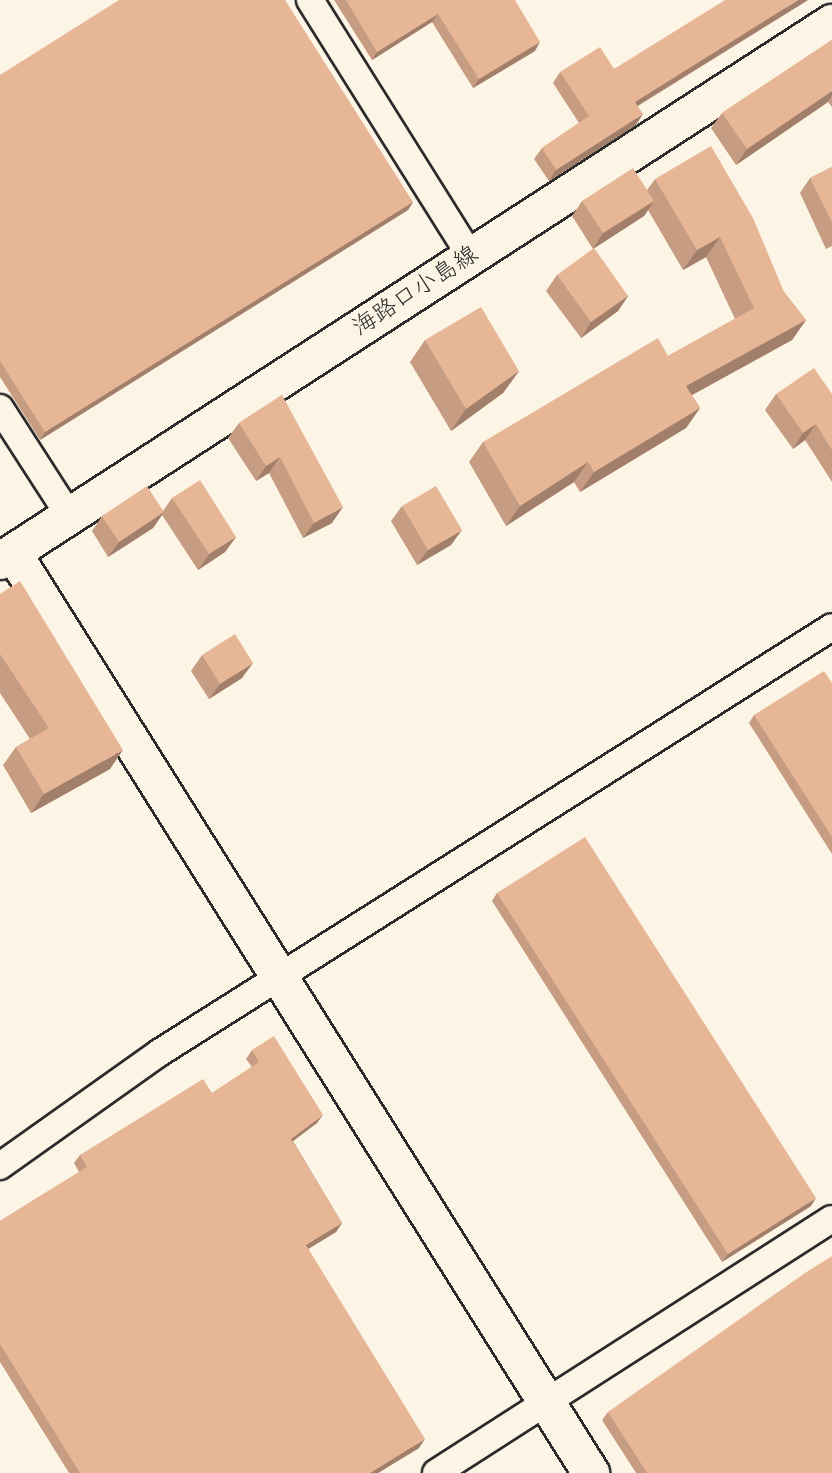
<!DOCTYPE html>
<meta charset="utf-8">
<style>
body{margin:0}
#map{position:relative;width:832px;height:1473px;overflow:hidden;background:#fcf5e5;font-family:Mali,"Klee One",sans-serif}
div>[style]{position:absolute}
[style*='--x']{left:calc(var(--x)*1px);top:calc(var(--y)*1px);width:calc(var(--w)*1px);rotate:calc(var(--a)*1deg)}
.roads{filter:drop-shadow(2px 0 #2b2b2b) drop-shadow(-2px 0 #2b2b2b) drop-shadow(0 2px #2b2b2b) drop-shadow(0 -2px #2b2b2b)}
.street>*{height:26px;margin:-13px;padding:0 13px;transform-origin:13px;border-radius:13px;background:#fcf5e5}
.secondary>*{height:36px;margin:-18px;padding:0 18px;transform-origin:18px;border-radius:18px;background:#fcf5e5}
.wall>*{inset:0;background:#c69d82}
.shaded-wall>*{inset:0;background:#a17f6a}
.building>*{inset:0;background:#e6b697}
span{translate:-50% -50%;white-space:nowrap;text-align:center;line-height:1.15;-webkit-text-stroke:7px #fcf5e5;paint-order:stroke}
.street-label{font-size:24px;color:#2b2b2b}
</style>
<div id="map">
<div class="roads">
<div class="street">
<i style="--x:310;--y:0;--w:299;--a:57.9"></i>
<i style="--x:0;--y:408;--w:127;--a:57.2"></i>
<i style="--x:0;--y:1166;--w:195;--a:-35.4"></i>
<i style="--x:159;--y:1053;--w:796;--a:-32.33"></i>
<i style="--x:436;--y:1473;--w:470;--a:-32.7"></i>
</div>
<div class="secondary">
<i style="--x:13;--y:553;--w:1087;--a:57.86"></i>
<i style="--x:0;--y:561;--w:991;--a:-32.89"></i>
</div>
</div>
<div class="wall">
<i style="clip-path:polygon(334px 0,515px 0,535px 51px,473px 88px,432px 22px,372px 60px)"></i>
<i style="clip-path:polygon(808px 0,638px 106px,636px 125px,549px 181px,534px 159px,542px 148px,579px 123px,553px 83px,560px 72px,614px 69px)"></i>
<i style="clip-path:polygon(832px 40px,832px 107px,828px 102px,736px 165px,711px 128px,722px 113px)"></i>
<i style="clip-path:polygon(0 75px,413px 202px,408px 210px,40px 440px,0 377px)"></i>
<i style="clip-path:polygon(832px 167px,832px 246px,826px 249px,800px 193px,810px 178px)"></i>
<i style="clip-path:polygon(655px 179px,784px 292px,806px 320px,792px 340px,692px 395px,700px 408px,686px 428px,580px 492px,574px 482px,506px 526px,469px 462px,483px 442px,668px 356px,735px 319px,706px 257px,683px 270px,648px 210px,644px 216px,593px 249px,572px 216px,582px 201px,647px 190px)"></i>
<i style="clip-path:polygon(557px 275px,628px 296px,618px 311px,581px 338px,546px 291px)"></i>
<i style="clip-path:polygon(425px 340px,519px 371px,503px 393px,451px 431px,410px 362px)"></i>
<i style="clip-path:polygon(776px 394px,832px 394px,832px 482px,805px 440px,793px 449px,765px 410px)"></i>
<i style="clip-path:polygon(282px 395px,332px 523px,303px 538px,269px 473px,256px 481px,228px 438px,239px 423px)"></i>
<i style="clip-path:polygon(172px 498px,236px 537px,225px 552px,198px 570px,162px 515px,153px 528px,108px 557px,92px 531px,102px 516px,163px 511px)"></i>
<i style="clip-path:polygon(402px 506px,451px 545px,417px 565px,391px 521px)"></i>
<i style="clip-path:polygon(0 594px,110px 769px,31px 813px,3px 765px,16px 747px,30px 739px,0 693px)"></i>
<i style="clip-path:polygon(202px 655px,242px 678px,209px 699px,191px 671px)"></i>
<i style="clip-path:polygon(832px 683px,832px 854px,749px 723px,754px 715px)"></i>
<i style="clip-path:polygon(497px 893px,811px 1206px,722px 1262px,492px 901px)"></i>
<i style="clip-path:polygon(252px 1050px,317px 1123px,293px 1141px,342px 1223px,336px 1232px,308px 1249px,419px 1448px,378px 1473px,69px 1473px,0 1362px,0 1221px,79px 1172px,74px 1163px,80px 1155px,212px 1093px,252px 1067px,246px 1059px)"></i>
<i style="clip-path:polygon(608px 1412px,832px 1473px,636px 1473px,602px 1420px)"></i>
</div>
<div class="shaded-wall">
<i style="clip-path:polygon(798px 0,808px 0,627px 112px,635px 102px)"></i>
<i style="clip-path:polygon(438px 14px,432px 22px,372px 60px,377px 52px)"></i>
<i style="clip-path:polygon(540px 42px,535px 51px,473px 88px,479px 79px)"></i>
<i style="clip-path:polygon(832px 91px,832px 95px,828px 102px,736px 165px,747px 149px)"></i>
<i style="clip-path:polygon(643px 114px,636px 125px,549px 181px,556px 170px)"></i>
<i style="clip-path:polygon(654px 201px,644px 216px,593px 249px,603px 233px)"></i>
<i style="clip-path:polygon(413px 202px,408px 210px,40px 440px,45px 432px)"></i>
<i style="clip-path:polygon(720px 237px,706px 257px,683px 270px,697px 250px)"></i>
<i style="clip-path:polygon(628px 296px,618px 311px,581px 338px,591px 322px)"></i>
<i style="clip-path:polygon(806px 320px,792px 340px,672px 406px,686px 386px)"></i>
<i style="clip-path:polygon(519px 371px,503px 393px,451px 431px,466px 409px)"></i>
<i style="clip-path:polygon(700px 408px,686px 428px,580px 492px,594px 472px)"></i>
<i style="clip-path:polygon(816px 424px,805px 440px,793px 449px,803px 433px)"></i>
<i style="clip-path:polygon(280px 457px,269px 473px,256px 481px,266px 466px)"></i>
<i style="clip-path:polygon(588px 462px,574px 482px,506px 526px,520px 506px)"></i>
<i style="clip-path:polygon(343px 507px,332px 523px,303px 538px,314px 523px)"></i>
<i style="clip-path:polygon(164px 512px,153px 528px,108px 557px,119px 542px)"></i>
<i style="clip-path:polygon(462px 530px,451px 545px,417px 565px,428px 550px)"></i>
<i style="clip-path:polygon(236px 537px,225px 552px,198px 570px,209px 554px)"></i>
<i style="clip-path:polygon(253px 663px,242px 678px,209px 699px,220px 684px)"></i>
<i style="clip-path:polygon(123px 750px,110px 769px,31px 813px,44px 794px)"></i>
<i style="clip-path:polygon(323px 1115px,317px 1123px,285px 1147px,291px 1139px)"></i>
<i style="clip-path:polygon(816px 1198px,811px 1206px,722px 1262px,728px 1254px)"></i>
<i style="clip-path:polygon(342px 1223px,336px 1232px,300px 1254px,306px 1245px)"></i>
<i style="clip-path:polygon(425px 1439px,419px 1448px,378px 1473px,370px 1473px)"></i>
</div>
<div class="building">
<i style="clip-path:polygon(119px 0,285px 0,413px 202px,45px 432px,0 361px,0 75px)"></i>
<i style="clip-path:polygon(346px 0,515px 0,540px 42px,479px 79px,438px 14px,377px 52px)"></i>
<i style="clip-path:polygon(725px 0,798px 0,635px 102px,643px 114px,556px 170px,542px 148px,589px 116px,560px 72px,600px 47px,614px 69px)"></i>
<i style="clip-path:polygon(832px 40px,832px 91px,747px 149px,722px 113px)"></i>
<i style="clip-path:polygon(711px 146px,753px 218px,784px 292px,806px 320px,686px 386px,700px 408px,594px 472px,588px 462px,520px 506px,483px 442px,658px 338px,668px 356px,754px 308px,720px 237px,697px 250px,655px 179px)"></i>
<i style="clip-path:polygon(832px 167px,832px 222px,810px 178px)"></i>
<i style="clip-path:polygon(633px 168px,654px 201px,603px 233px,582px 201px)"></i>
<i style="clip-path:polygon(594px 248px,628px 296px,591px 322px,557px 275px)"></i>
<i style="clip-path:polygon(481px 307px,519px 371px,466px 409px,425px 340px)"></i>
<i style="clip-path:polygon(814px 368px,832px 394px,832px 450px,816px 424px,803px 433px,776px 394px)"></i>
<i style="clip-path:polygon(282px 395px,343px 507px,314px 523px,280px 457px,266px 466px,239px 423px)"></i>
<i style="clip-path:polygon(200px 480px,236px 537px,209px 554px,172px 498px)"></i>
<i style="clip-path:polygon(147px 486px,164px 512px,119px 542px,102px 516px)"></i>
<i style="clip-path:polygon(436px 486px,462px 530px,428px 550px,402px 506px)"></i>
<i style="clip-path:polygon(20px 581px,123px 750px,44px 794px,16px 747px,49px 728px,0 654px,0 594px)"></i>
<i style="clip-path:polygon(235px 634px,253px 663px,220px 684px,202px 655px)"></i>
<i style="clip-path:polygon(824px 671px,832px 683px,832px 837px,754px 715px)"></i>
<i style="clip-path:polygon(585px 837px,816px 1198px,728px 1254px,497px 893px)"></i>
<i style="clip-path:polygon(274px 1036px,323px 1115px,291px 1139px,342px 1223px,306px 1245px,425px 1439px,370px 1473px,80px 1473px,0 1344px,0 1221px,87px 1167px,80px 1155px,203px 1079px,212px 1093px,259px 1062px,252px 1050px)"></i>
<i style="clip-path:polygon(832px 1256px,832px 1473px,647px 1473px,608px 1412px,805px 1273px)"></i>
</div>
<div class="street-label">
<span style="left:414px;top:289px;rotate:-33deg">海路口小島線</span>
</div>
</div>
